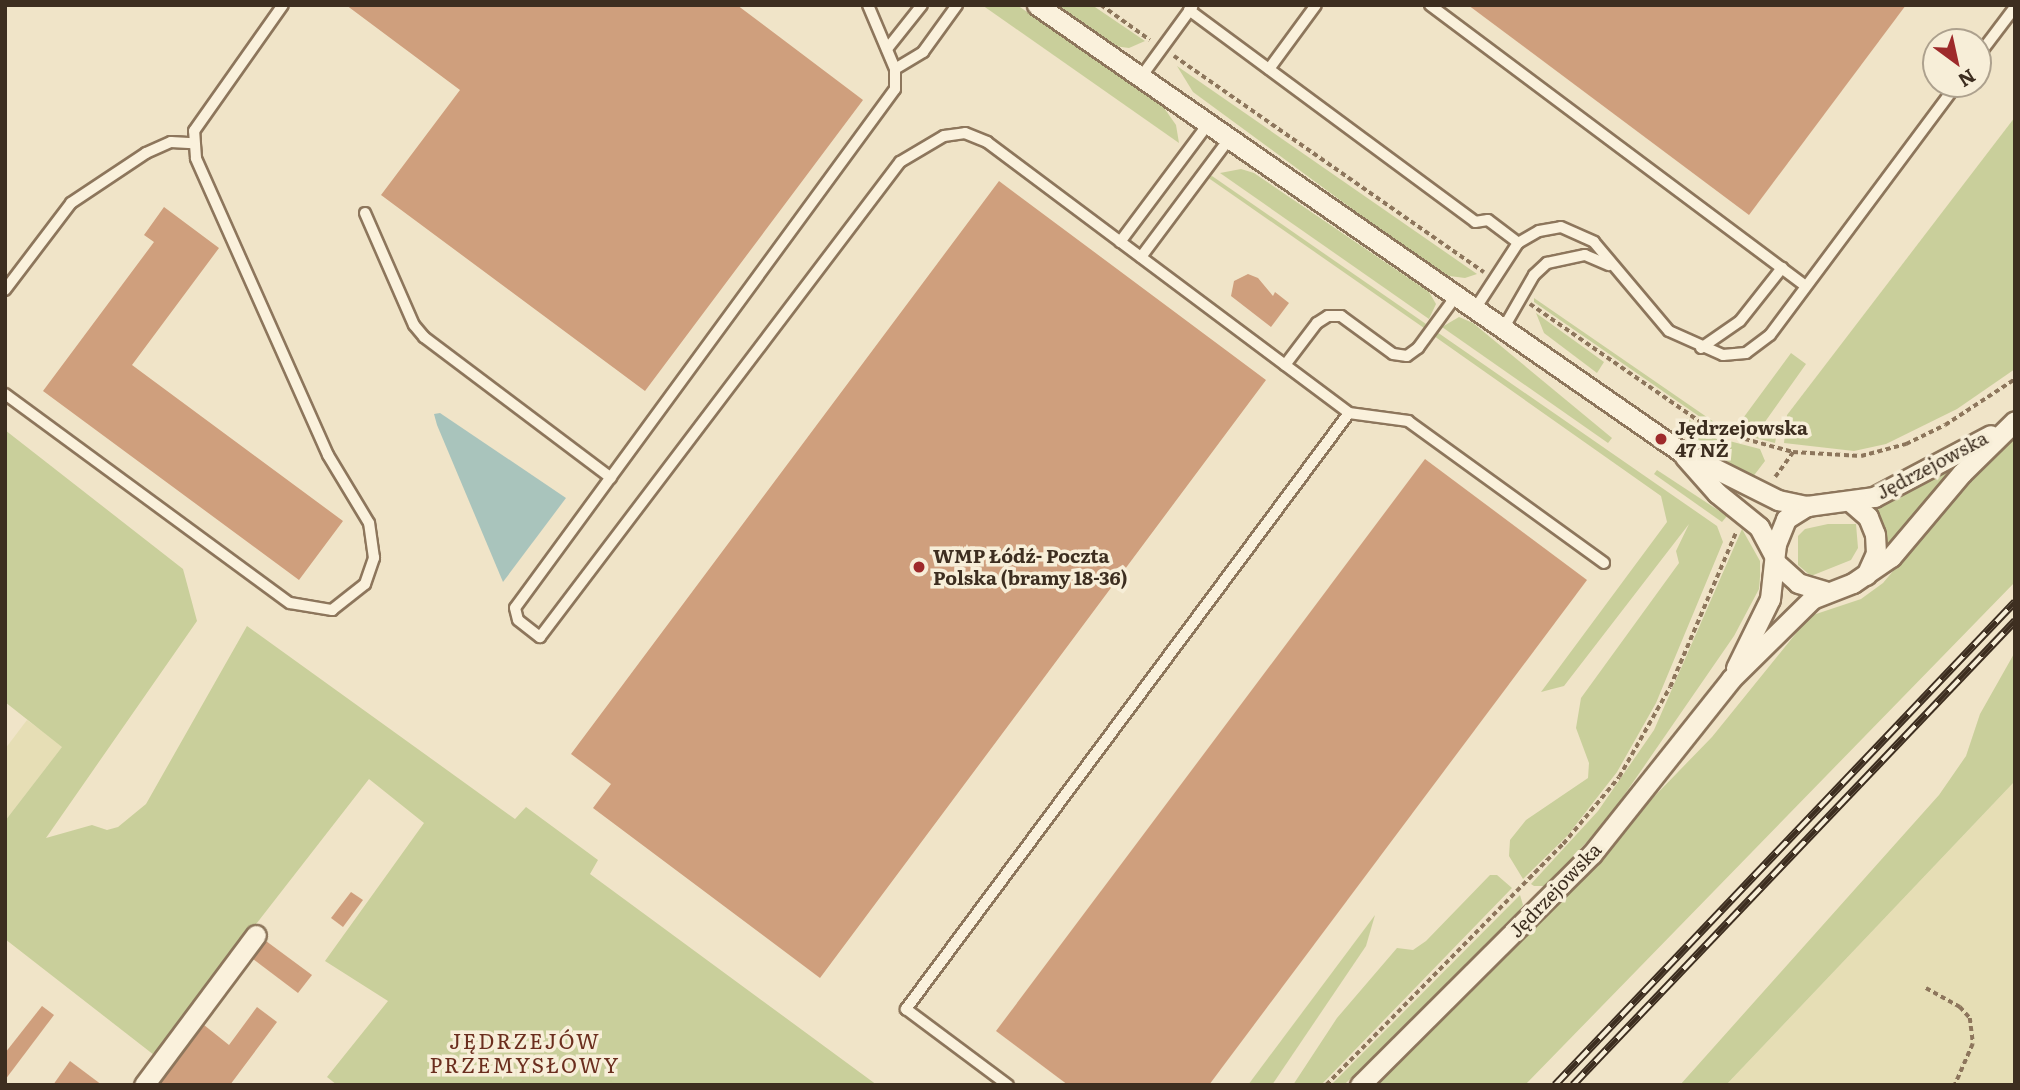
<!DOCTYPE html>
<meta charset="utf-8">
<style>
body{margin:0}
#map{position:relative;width:2020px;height:1090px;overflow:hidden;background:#f0e4c8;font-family:Literata,serif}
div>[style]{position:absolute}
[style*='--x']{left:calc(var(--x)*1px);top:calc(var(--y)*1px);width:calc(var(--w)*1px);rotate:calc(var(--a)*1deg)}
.farmland>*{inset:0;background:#e6deb5}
.green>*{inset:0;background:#c9cf9b}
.water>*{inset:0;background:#a9c4bc}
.building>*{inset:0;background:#cf9f7d}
.path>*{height:3.5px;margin-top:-1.75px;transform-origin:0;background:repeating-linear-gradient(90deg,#8d765c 0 5px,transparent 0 8.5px)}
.roads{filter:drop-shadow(2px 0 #8d765c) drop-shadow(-2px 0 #8d765c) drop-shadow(0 2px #8d765c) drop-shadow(0 -2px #8d765c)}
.lane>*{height:10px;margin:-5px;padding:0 5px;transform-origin:5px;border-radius:5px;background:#faf1dc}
.street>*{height:19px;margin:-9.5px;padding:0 9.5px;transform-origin:9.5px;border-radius:9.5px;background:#faf1dc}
.rail>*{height:8px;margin-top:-4px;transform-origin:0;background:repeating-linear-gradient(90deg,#f7eed8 0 16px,#3d2e20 0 32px);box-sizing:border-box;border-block:2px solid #3d2e20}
.dots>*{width:19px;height:19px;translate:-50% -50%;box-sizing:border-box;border:4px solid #f7eed8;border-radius:50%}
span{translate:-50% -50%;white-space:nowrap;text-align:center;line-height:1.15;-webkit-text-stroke:7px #f7eed8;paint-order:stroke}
.poi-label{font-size:19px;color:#3d2e20;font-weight:700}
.left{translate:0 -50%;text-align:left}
.street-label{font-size:19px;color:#3d2e20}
.neighbourhood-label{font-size:21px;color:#6b2e1e;letter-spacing:2px}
.frame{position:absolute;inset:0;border:7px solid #3d2e20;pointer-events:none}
.north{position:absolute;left:1922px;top:28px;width:70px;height:70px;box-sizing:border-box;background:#f7eed8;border:2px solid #ada18e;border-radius:50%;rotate:147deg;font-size:19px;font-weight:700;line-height:28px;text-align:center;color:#3d2e20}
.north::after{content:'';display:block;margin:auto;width:24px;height:32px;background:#9e2a2b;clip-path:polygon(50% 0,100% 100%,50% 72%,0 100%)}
</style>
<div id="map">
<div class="farmland">
<i style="clip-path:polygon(27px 720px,63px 746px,5px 821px,5px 749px)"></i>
<i style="clip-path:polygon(2015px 781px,2015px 1085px,1726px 1085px)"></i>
</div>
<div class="green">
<i style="clip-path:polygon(982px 5px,1017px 5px,1162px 105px,1176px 125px,1179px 143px)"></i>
<i style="clip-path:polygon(1055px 5px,1092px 5px,1145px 41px,1129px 48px,1114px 46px)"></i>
<i style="clip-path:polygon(1177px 66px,1477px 274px,1465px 278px,1442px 275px,1193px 92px)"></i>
<i style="clip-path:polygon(2015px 117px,2015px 369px,1957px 409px,1886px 444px,1854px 451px,1784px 443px,1787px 415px)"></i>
<i style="clip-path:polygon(1241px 169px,1254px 173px,1429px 292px,1436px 304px,1429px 319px,1220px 173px)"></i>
<i style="clip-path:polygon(1212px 176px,1426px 324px,1424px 328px,1207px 177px)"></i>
<i style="clip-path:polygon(1534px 298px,1714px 422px,1738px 425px,1791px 353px,1806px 364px,1762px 426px,1776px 438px,1775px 443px,1716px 428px,1534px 302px)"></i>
<i style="clip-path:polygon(1536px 313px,1604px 362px,1597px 373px,1544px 333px)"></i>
<i style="clip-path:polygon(1459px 317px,1473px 323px,1612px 438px,1608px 443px,1442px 327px)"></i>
<i style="clip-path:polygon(1437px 332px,1717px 526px,1723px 542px,1656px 703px,1617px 772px,1567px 836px,1523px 879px,1509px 856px,1510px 840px,1526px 820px,1588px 778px,1589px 763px,1576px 728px,1581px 698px,1679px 563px,1676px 551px,1689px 524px,1564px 686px,1541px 692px,1667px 522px,1661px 496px,1434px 336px)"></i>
<i style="clip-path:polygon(1687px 418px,1714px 437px,1760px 449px,1765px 461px,1752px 478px,1679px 429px)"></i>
<i style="clip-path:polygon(5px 430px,183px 569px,197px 621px,46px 838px,92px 825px,107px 830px,118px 827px,146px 804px,247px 626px,515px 819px,526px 807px,598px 860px,590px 874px,877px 1085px,337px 1085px,327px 1077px,388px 1001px,325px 961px,424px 823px,369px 779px,154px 1055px,5px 939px,5px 821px,62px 747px,5px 702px)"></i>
<i style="clip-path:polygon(2015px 437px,2015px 582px,1525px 1085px,1374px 1085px,1712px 737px,1810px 616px,1861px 599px,1883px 583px,1982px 465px)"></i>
<i style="clip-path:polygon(1954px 467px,1956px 471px,1883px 553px,1876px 508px)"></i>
<i style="clip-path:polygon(1657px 470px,1727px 516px,1722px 522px,1654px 474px)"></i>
<i style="clip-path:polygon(1828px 524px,1856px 524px,1858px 548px,1851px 560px,1811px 576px,1798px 565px,1798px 536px,1805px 529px)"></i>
<i style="clip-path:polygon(1742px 529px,1760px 561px,1760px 577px,1759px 589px,1734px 636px,1607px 820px,1546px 886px,1534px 886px,1531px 884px,1598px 811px,1654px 730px)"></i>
<i style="clip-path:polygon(2015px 652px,2015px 781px,1726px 1085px,1680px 1085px,1939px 795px,1966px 756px,1980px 714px)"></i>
<i style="clip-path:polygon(1490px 875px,1497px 875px,1512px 888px,1321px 1085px,1293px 1085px,1337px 1018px,1397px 948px,1413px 950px,1426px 941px)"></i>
<i style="clip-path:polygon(1520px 895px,1523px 905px,1518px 912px,1344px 1085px,1331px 1085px)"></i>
<i style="clip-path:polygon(1375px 915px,1366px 946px,1272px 1085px,1248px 1085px)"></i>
</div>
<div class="water">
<i style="clip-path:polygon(440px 413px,566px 498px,503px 582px,437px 425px,434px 414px)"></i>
</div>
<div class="building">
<i style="clip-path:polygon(346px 5px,737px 5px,863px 100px,645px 391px,381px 195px,460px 90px)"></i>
<i style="clip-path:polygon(1468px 5px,1906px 5px,1749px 215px)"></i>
<i style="clip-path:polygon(999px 181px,1266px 380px,820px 978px,593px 808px,611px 784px,571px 754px)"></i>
<i style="clip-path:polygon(164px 207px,219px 248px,132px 365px,343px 521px,299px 580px,43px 391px,154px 242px,144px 235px)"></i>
<i style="clip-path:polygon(1248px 274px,1258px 278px,1273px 296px,1275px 292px,1289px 303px,1271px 327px,1231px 296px,1234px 281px)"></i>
<i style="clip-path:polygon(1425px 459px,1587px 580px,1209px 1085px,1068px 1085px,996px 1031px)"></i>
<i style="clip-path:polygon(351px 892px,363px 900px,343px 927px,331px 918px)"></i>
<i style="clip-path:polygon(266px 941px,312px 975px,298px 993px,253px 959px)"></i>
<i style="clip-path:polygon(42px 1006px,54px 1015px,5px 1080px,5px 1053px)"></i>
<i style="clip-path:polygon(257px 1007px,277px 1022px,230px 1085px,159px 1085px,204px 1025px,229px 1045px)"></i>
<i style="clip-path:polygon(70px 1061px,102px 1085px,53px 1085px)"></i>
</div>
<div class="path">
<i style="--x:1101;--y:5;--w:60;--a:35.5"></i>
<i style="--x:1174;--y:56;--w:378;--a:34.9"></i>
<i style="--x:1530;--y:304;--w:221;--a:34.7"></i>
<i style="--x:1712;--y:430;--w:84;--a:15.2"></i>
<i style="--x:1793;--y:452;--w:68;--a:3.4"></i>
<i style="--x:1861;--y:456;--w:47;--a:-14.9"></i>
<i style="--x:1906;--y:444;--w:43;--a:-26"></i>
<i style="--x:1945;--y:425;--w:84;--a:-33.3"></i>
<i style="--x:1775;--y:477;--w:31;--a:-54"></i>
<i style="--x:1926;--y:988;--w:39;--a:29"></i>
<i style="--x:1960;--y:1007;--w:15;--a:48"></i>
<i style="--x:1970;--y:1018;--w:26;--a:83"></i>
<i style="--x:1973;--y:1044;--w:45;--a:113.7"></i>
<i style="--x:1326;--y:1085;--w:338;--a:-45.5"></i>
<i style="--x:1563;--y:844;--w:87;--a:-50.1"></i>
<i style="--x:1619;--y:777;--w:103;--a:-60.5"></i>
<i style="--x:1670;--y:687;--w:168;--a:-66.9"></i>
</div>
<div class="roads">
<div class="lane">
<i style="--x:868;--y:5;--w:69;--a:67.1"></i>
<i style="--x:895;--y:69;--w:20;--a:90"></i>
<i style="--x:895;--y:89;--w:643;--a:126.21"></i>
<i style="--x:515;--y:608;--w:12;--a:76"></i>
<i style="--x:518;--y:620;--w:28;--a:38"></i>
<i style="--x:540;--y:637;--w:596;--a:-52.84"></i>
<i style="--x:900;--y:162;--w:51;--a:-30.6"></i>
<i style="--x:944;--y:136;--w:21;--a:-8"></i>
<i style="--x:965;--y:133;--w:24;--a:22"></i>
<i style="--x:987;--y:142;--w:452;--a:36.8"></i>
<i style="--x:1349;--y:413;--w:743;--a:126.62"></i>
<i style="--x:906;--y:1009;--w:127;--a:36.7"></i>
<i style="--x:1430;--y:5;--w:469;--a:36.8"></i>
<i style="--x:1189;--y:10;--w:356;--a:36.5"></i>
<i style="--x:1475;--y:222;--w:13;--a:-9"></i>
<i style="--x:1488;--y:220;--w:38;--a:37"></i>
<i style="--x:887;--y:49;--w:56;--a:-51.5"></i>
<i style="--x:1978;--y:56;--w:61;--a:-52.9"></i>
<i style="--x:895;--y:69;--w:33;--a:-31"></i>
<i style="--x:923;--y:52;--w:58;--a:-54.1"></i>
<i style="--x:1269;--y:69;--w:79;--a:-53.7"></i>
<i style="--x:1141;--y:77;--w:87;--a:-53.9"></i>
<i style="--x:365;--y:213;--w:122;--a:66.4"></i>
<i style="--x:414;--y:325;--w:16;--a:50"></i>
<i style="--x:424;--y:337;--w:234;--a:37"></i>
<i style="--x:1120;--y:242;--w:147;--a:-53.3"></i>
<i style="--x:1141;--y:257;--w:147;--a:-53.3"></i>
<i style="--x:5;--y:290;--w:109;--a:-52.8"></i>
<i style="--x:71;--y:203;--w:90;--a:-33.7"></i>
<i style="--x:146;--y:153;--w:27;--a:-24"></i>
<i style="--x:171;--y:142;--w:22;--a:3"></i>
<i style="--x:1475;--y:309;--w:79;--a:-56.9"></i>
<i style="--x:1518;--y:243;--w:24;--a:-30"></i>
<i style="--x:1539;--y:231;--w:22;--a:-10"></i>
<i style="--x:1561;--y:227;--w:36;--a:24"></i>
<i style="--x:1594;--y:242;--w:116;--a:49.9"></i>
<i style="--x:1669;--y:331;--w:59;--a:24"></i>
<i style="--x:1723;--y:355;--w:23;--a:-5"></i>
<i style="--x:1746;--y:353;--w:30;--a:-37"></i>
<i style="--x:1770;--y:335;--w:313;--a:-53.3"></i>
<i style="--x:1503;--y:329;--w:62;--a:-60.1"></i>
<i style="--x:1534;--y:275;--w:18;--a:-43"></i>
<i style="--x:1547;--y:263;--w:39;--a:-12"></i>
<i style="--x:1585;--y:255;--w:26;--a:23"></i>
<i style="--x:1701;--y:348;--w:47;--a:-34.7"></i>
<i style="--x:1740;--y:321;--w:68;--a:-51.6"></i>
<i style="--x:1285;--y:365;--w:53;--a:-52.7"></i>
<i style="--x:1317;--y:323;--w:13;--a:-32"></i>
<i style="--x:1328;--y:316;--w:13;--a:0"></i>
<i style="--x:1341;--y:316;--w:64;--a:36.2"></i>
<i style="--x:1393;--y:354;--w:14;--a:8"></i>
<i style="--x:1407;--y:356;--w:14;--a:-36"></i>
<i style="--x:1418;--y:348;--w:64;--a:-53.8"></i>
<i style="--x:5;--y:394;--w:353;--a:36.3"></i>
<i style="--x:290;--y:603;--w:43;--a:9.5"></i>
<i style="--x:332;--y:610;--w:42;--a:-38.2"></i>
<i style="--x:365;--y:584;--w:28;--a:-71"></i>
<i style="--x:374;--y:558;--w:35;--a:-98"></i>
<i style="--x:369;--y:523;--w:79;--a:-121.1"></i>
<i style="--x:328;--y:455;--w:325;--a:-114"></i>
<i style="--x:196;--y:158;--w:27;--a:-94"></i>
<i style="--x:194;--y:131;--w:154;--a:-54.8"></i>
<i style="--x:1349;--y:413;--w:60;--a:7.7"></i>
<i style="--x:1408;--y:421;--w:242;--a:35.9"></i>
</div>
<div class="street">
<i style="--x:1037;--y:5;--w:783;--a:34.75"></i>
<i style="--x:1680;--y:451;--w:110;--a:26.6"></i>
<i style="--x:1778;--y:500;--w:30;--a:12"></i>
<i style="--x:1685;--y:457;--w:48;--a:48.4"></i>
<i style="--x:1717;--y:493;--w:54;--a:39"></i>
<i style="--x:1759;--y:527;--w:32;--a:62"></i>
<i style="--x:1852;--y:503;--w:21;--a:41"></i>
<i style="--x:1868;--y:517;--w:18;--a:68"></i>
<i style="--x:1875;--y:534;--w:19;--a:87"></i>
<i style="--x:1876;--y:553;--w:24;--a:114"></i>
<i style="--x:1775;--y:562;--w:31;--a:42"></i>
<i style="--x:1798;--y:583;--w:28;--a:17"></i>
<i style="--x:1736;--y:668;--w:77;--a:-63.8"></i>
<i style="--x:1770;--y:599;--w:55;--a:-83.8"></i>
<i style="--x:1776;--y:544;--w:27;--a:-68"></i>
<i style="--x:1786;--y:519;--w:25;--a:-32"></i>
<i style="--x:1807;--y:506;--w:68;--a:-7.7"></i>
<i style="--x:1874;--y:497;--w:132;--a:-27.9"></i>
<i style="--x:144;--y:1085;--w:187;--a:-53.3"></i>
<i style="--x:1360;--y:1085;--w:327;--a:-44.9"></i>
<i style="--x:1592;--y:854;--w:223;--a:-51.5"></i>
<i style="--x:1731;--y:679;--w:114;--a:-44.6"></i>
<i style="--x:1812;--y:599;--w:44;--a:-21.3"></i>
<i style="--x:1853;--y:583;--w:46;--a:-34.4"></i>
<i style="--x:1891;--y:557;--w:110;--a:-49.8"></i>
<i style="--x:1962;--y:473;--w:74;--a:-44.5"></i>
</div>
</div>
<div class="rail">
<i style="--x:1555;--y:1085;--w:667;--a:-46.4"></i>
<i style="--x:1573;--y:1085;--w:641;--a:-46.39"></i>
</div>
<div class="dots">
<i style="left:1661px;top:439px;background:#9e2a2b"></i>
<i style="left:919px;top:567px;background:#9e2a2b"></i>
</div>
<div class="poi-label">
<span class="left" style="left:1675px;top:439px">Jędrzejowska<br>47 NŻ</span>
<span class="left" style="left:933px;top:567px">WMP Łódź- Poczta<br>Polska (bramy 18-36)</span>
</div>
<div class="street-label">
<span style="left:1932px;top:465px;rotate:-28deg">Jędrzejowska</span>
<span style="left:1555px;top:890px;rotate:-46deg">Jędrzejowska</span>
</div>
<div class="neighbourhood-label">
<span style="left:525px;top:1052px">JĘDRZEJÓW<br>PRZEMYSŁOWY</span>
</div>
<div class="frame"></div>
<div class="north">N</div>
</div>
